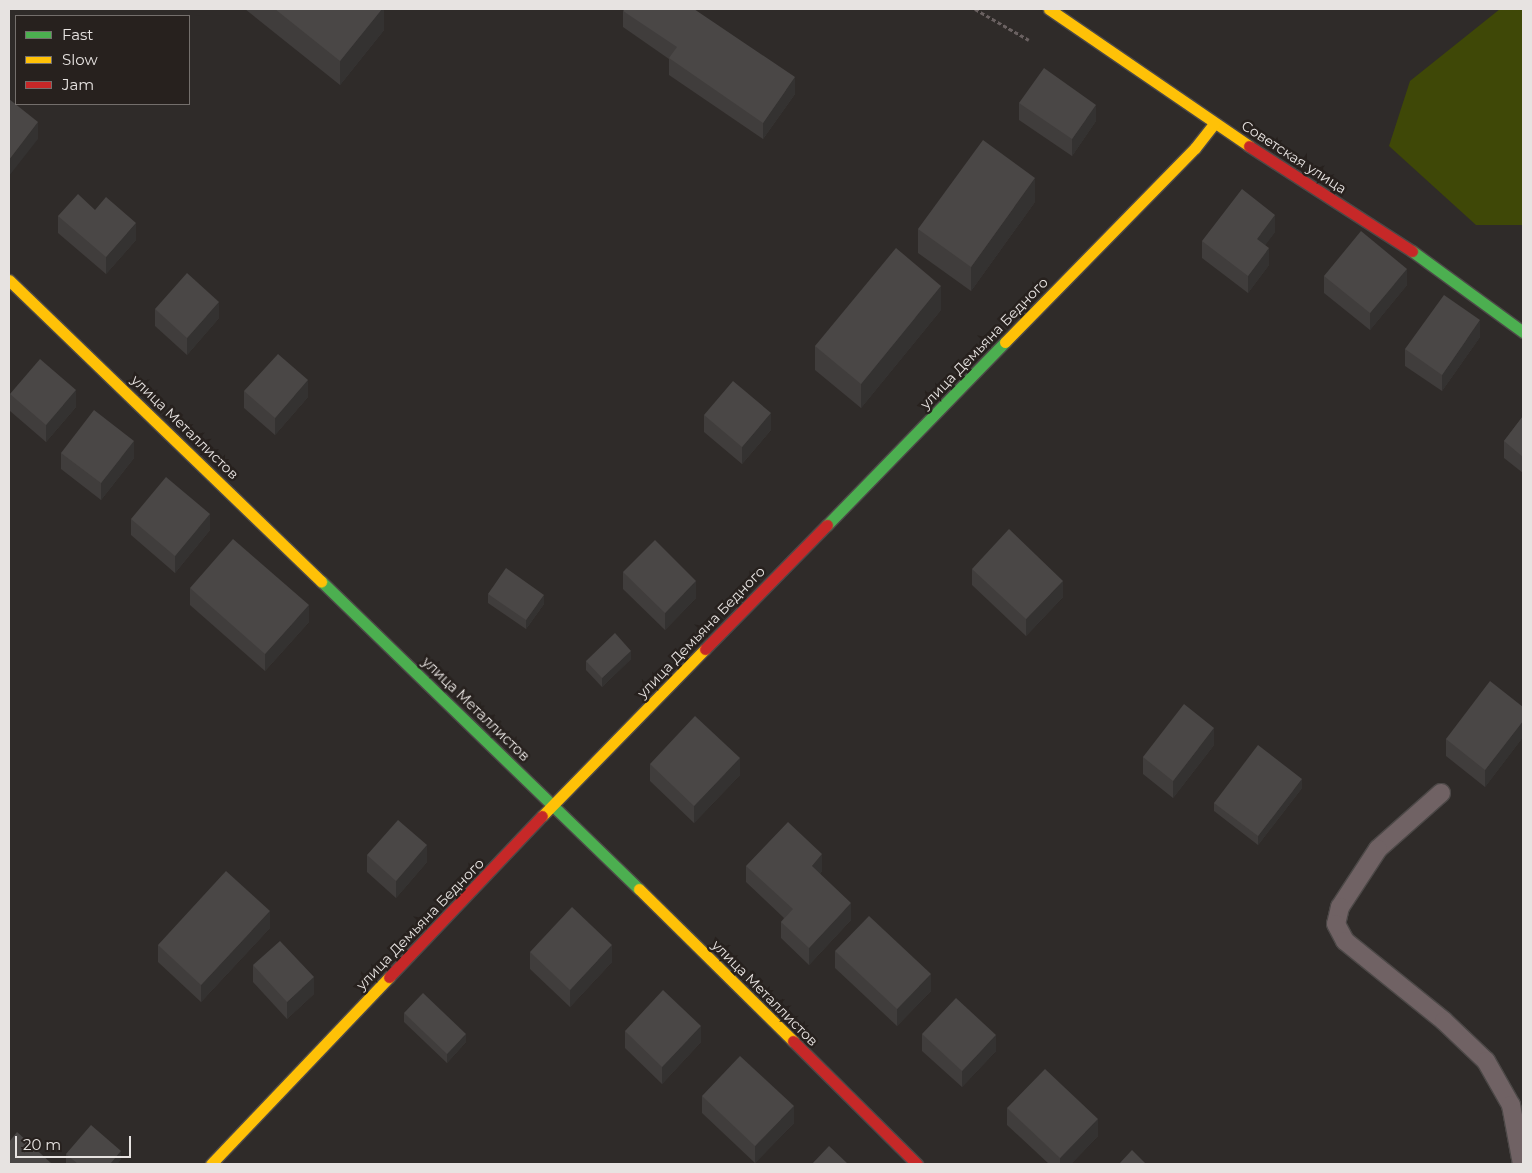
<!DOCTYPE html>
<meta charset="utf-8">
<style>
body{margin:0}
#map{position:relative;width:1532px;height:1173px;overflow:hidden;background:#2f2b29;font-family:Montserrat,sans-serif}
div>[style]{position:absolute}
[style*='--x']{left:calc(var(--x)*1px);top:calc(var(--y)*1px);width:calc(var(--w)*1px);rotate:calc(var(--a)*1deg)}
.green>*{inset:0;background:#3f4807}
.path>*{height:3px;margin-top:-1.5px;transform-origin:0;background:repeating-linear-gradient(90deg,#6a6161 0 4px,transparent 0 6.5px)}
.roads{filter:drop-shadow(1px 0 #4c4847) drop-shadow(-1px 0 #4c4847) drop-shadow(0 1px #4c4847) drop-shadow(0 -1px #4c4847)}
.lane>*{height:18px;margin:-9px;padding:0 9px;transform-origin:9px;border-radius:9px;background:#706264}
.fast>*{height:11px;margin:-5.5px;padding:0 5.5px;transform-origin:5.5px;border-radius:5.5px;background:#4caf50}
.slow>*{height:11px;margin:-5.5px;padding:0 5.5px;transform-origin:5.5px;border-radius:5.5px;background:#ffc107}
.jam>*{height:11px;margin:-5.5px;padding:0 5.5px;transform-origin:5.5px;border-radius:5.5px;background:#c62828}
.wall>*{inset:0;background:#403d3c}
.shaded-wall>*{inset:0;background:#343231}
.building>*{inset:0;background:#4a4746}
span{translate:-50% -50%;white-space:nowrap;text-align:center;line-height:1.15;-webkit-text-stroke:5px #27211e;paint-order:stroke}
.street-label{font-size:14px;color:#e7e3e1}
.frame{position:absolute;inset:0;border:10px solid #e7e3e1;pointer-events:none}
.legend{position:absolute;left:15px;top:15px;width:175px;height:90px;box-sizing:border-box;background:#27211e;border:1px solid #746f6c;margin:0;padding:6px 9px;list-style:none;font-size:15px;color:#e7e3e1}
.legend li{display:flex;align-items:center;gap:10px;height:25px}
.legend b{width:25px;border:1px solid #746f6c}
.scale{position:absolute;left:15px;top:1136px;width:116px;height:22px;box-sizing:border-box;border:2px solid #e7e3e1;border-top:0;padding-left:6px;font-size:15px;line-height:18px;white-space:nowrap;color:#e7e3e1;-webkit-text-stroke:4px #27211e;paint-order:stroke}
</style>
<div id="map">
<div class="green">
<i style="clip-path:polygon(1500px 9px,1523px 9px,1523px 225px,1476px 225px,1389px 146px,1410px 81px)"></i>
</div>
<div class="path">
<i style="--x:975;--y:9;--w:62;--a:29.9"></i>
</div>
<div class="roads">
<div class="lane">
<i style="--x:1441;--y:793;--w:84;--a:138.4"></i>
<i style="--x:1378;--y:849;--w:69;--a:123.2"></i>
<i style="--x:1340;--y:907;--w:17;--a:103"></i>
<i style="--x:1336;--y:924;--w:19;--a:62"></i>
<i style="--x:1345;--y:941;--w:127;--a:38.9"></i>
<i style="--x:1444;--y:1021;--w:58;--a:43.6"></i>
<i style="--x:1486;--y:1061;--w:51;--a:60.4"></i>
<i style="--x:1511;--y:1105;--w:60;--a:79.4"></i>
</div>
<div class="fast">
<i style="--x:1412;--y:251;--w:137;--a:36.1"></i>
<i style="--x:827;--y:525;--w:255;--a:-45.8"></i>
<i style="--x:321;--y:581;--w:443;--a:44.1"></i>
</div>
<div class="slow">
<i style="--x:1049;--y:9;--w:242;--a:34.4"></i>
<i style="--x:9;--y:280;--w:434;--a:44"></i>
<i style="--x:1005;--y:342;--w:272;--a:-45.6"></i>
<i style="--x:1195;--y:148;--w:31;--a:-52"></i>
<i style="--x:542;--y:816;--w:233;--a:-45.7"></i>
<i style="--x:639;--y:889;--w:216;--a:44.6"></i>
<i style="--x:211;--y:1164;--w:258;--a:-46.4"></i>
</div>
<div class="jam">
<i style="--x:1249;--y:146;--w:194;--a:32.8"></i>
<i style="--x:705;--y:649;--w:174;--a:-45.5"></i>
<i style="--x:389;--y:977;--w:222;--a:-46.5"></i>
<i style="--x:793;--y:1041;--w:175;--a:44.8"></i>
</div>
</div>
<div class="wall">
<i style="clip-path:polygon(245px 9px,384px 9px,384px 30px,340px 85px)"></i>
<i style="clip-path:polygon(623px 11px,795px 94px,763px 139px,669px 75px,669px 59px,623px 27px)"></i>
<i style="clip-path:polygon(1019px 103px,1096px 121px,1072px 156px,1019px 120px)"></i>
<i style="clip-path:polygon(1035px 202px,971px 291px,918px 253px,918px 229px)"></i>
<i style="clip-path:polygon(95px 210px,136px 240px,106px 274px,58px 233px,58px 216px)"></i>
<i style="clip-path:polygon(1275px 232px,1265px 245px,1269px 265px,1248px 293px,1202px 258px,1202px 241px)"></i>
<i style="clip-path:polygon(1324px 276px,1407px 285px,1370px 330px,1324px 293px)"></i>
<i style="clip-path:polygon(155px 309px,219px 318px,187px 355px,155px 326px)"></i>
<i style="clip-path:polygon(941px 310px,861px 408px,815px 370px,815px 346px)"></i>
<i style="clip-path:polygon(1480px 337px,1442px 391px,1405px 366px,1405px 349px)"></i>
<i style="clip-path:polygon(244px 391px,308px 397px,275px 435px,244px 408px)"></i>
<i style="clip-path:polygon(10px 394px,76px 407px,46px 442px,10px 411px)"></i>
<i style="clip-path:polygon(704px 415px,771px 430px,742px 464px,704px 432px)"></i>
<i style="clip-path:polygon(1523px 416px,1523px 473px,1504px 458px,1504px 441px)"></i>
<i style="clip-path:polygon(61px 453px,134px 458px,101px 500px,61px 469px)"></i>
<i style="clip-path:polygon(131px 519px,210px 530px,175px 573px,131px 535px)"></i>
<i style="clip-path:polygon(972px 569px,1063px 597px,1026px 636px,972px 585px)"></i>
<i style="clip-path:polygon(623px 572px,696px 598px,665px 630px,623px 589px)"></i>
<i style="clip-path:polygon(190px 588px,309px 622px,265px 671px,190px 605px)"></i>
<i style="clip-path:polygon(488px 594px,544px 604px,526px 629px,488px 603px)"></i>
<i style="clip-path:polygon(631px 659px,602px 687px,586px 670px,586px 661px)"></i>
<i style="clip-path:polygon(1523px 707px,1523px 737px,1485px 787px,1446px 756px,1446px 739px)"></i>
<i style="clip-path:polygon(1214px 745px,1173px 798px,1143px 774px,1143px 757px)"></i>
<i style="clip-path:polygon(650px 764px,740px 775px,694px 823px,650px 781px)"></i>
<i style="clip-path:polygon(1302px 788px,1258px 845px,1214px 811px,1214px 803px)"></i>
<i style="clip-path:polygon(367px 855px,427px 862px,396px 898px,367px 872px)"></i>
<i style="clip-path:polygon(746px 866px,822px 871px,820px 874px,851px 920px,809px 965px,781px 938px,781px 922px,784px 918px,746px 882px)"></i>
<i style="clip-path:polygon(270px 928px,201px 1002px,158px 962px,158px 945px)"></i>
<i style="clip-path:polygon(835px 951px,931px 991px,897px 1026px,835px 968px)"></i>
<i style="clip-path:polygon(530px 952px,612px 962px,570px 1007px,530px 969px)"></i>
<i style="clip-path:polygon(253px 965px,314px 994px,287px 1019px,253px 982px)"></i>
<i style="clip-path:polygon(404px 1013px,466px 1042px,447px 1063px,404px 1022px)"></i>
<i style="clip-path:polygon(625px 1031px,701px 1042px,662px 1084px,625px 1048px)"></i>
<i style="clip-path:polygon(922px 1034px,996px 1051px,962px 1087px,922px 1051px)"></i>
<i style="clip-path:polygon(702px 1096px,794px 1123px,755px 1163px,702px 1113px)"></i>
<i style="clip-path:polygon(1007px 1108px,1098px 1136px,1071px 1164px,1049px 1164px,1007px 1125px)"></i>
<i style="clip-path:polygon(66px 1154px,121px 1159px,117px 1164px,68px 1164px,66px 1163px)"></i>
</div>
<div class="shaded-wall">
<i style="clip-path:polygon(382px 9px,384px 9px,384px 30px,340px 85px,340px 61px)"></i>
<i style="clip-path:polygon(795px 77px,795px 94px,763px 139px,763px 123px)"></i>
<i style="clip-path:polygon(1096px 105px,1096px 121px,1072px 156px,1072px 139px)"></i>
<i style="clip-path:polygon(38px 122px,38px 139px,9px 176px,9px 160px)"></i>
<i style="clip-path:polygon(1035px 178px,1035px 202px,971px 291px,971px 267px)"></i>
<i style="clip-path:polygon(1275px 215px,1275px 232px,1257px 256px,1257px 239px)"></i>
<i style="clip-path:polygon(136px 223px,136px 240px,106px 274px,106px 257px)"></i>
<i style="clip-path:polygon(1269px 248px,1269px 265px,1248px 293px,1248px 276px)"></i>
<i style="clip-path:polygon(1407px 269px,1407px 285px,1370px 330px,1370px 313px)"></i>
<i style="clip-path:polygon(941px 286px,941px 310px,861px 408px,861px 384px)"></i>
<i style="clip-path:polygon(219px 302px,219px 318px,187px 355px,187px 338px)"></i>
<i style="clip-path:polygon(1480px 320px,1480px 337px,1442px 391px,1442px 375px)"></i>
<i style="clip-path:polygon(308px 380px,308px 397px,275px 435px,275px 418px)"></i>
<i style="clip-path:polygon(76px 390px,76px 407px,46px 442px,46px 425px)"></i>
<i style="clip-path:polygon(771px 413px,771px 430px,742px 464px,742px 447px)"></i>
<i style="clip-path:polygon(134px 441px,134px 458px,101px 500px,101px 483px)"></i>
<i style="clip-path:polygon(210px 514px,210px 530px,175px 573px,175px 556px)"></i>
<i style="clip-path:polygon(696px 581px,696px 598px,665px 630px,665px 613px)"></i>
<i style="clip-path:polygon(1063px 581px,1063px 597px,1026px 636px,1026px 619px)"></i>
<i style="clip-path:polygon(544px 595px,544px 604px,526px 629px,526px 620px)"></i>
<i style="clip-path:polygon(309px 605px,309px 622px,265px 671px,265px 654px)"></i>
<i style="clip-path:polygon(631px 651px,631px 659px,602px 687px,602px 678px)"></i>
<i style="clip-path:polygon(1523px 721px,1523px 737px,1485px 787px,1485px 770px)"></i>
<i style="clip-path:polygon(1214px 728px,1214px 745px,1173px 798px,1173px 781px)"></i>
<i style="clip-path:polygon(740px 758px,740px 775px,694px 823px,694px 806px)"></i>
<i style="clip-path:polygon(1302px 779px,1302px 788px,1258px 845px,1258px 836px)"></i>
<i style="clip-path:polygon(427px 845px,427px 862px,396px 898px,396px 881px)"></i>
<i style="clip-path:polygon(822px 854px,822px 871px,812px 883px,812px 866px)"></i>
<i style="clip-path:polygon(851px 903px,851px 920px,809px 965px,809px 948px)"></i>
<i style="clip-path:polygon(270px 911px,270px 928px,201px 1002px,201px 985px)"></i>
<i style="clip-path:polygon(612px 945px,612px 962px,570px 1007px,570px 990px)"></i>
<i style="clip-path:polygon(931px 974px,931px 991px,897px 1026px,897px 1009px)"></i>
<i style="clip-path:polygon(314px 977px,314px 994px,287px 1019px,287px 1002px)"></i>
<i style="clip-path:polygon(701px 1026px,701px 1042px,662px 1084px,662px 1067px)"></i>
<i style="clip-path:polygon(466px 1034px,466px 1042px,447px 1063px,447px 1054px)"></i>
<i style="clip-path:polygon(996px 1035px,996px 1051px,962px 1087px,962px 1071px)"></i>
<i style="clip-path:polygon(794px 1106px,794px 1123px,755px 1163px,755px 1146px)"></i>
<i style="clip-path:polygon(1098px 1119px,1098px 1136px,1071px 1164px,1060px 1164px,1060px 1158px)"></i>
<i style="clip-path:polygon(121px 1151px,121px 1159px,117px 1164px,110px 1164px)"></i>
</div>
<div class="building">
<i style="clip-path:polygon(275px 9px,382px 9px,340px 61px)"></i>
<i style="clip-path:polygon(625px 9px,694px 9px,795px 77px,763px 123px,669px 58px,677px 47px,623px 11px)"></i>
<i style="clip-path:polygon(1044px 68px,1096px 105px,1072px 139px,1019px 103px)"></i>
<i style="clip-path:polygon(9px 99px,38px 122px,9px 160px)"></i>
<i style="clip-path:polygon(983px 140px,1035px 178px,971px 267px,918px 229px)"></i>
<i style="clip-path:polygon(1242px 189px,1275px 215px,1257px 239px,1269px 248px,1248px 276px,1202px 241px)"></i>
<i style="clip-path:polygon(78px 194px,95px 210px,106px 197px,136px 223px,106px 257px,58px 216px)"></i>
<i style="clip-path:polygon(1361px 231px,1407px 269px,1370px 313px,1324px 276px)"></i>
<i style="clip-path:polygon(896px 248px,941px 286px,861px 384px,815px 346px)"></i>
<i style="clip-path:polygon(187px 273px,219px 302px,187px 338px,155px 309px)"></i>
<i style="clip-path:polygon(1444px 295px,1480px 320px,1442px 375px,1405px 349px)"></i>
<i style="clip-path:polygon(278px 354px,308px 380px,275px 418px,244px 391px)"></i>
<i style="clip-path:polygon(40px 359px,76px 390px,46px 425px,10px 394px)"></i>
<i style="clip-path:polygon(733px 381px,771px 413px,742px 447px,704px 415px)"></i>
<i style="clip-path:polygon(94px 410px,134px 441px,101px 483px,61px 453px)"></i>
<i style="clip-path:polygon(1523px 416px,1523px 457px,1504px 441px)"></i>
<i style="clip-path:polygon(166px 477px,210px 514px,175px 556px,131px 519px)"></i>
<i style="clip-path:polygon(1009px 529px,1063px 581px,1026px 619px,972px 569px)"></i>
<i style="clip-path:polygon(233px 539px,309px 605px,265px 654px,190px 588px)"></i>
<i style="clip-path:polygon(655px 540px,696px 581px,665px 613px,623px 572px)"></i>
<i style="clip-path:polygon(506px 568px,544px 595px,526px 620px,488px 594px)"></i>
<i style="clip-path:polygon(615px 633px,631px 651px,602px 678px,586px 661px)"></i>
<i style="clip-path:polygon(1490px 681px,1523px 707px,1523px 721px,1485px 770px,1446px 739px)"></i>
<i style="clip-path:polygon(1184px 704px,1214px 728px,1173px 781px,1143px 757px)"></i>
<i style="clip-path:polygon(695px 716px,740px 758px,694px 806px,650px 764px)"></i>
<i style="clip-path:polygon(1258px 745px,1302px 779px,1258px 836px,1214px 803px)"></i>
<i style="clip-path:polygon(398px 820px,427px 845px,396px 881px,367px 855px)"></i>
<i style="clip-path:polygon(788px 822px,822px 854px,812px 866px,851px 903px,809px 948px,781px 922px,793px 909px,746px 866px)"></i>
<i style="clip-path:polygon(226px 871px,270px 911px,201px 985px,158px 945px)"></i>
<i style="clip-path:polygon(572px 907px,612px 945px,570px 990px,530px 952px)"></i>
<i style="clip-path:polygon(869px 916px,931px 974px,897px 1009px,835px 951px)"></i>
<i style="clip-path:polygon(280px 941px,314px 977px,287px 1002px,253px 965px)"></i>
<i style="clip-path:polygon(663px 990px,701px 1026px,662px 1067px,625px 1031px)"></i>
<i style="clip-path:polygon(423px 993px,466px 1034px,447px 1054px,404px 1013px)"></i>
<i style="clip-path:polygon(956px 998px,996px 1035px,962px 1071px,922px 1034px)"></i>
<i style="clip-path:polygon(740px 1056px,794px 1106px,755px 1146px,702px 1096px)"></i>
<i style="clip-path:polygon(1045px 1069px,1098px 1119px,1060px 1158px,1007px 1108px)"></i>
<i style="clip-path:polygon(91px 1125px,121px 1151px,110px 1164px,78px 1164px,66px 1154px)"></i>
<i style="clip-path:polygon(17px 1132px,52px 1164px,9px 1164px,9px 1142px)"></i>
<i style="clip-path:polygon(829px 1146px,848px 1164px,812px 1164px)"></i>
<i style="clip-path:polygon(1132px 1150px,1146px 1164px,1119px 1164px)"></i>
</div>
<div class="street-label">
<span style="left:1294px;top:157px;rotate:33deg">Советская улица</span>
<span style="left:984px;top:343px;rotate:-46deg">улица Демьяна Бедного</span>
<span style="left:185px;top:427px;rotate:44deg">улица Металлистов</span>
<span style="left:701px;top:632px;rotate:-46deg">улица Демьяна Бедного</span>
<span style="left:476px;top:709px;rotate:44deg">улица Металлистов</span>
<span style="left:420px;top:924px;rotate:-46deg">улица Демьяна Бедного</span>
<span style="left:765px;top:993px;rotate:45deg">улица Металлистов</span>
</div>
<div class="frame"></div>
<ul class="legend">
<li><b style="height:6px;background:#4caf50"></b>Fast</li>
<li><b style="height:6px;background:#ffc107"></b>Slow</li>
<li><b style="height:6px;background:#c62828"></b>Jam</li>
</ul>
<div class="scale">20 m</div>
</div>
